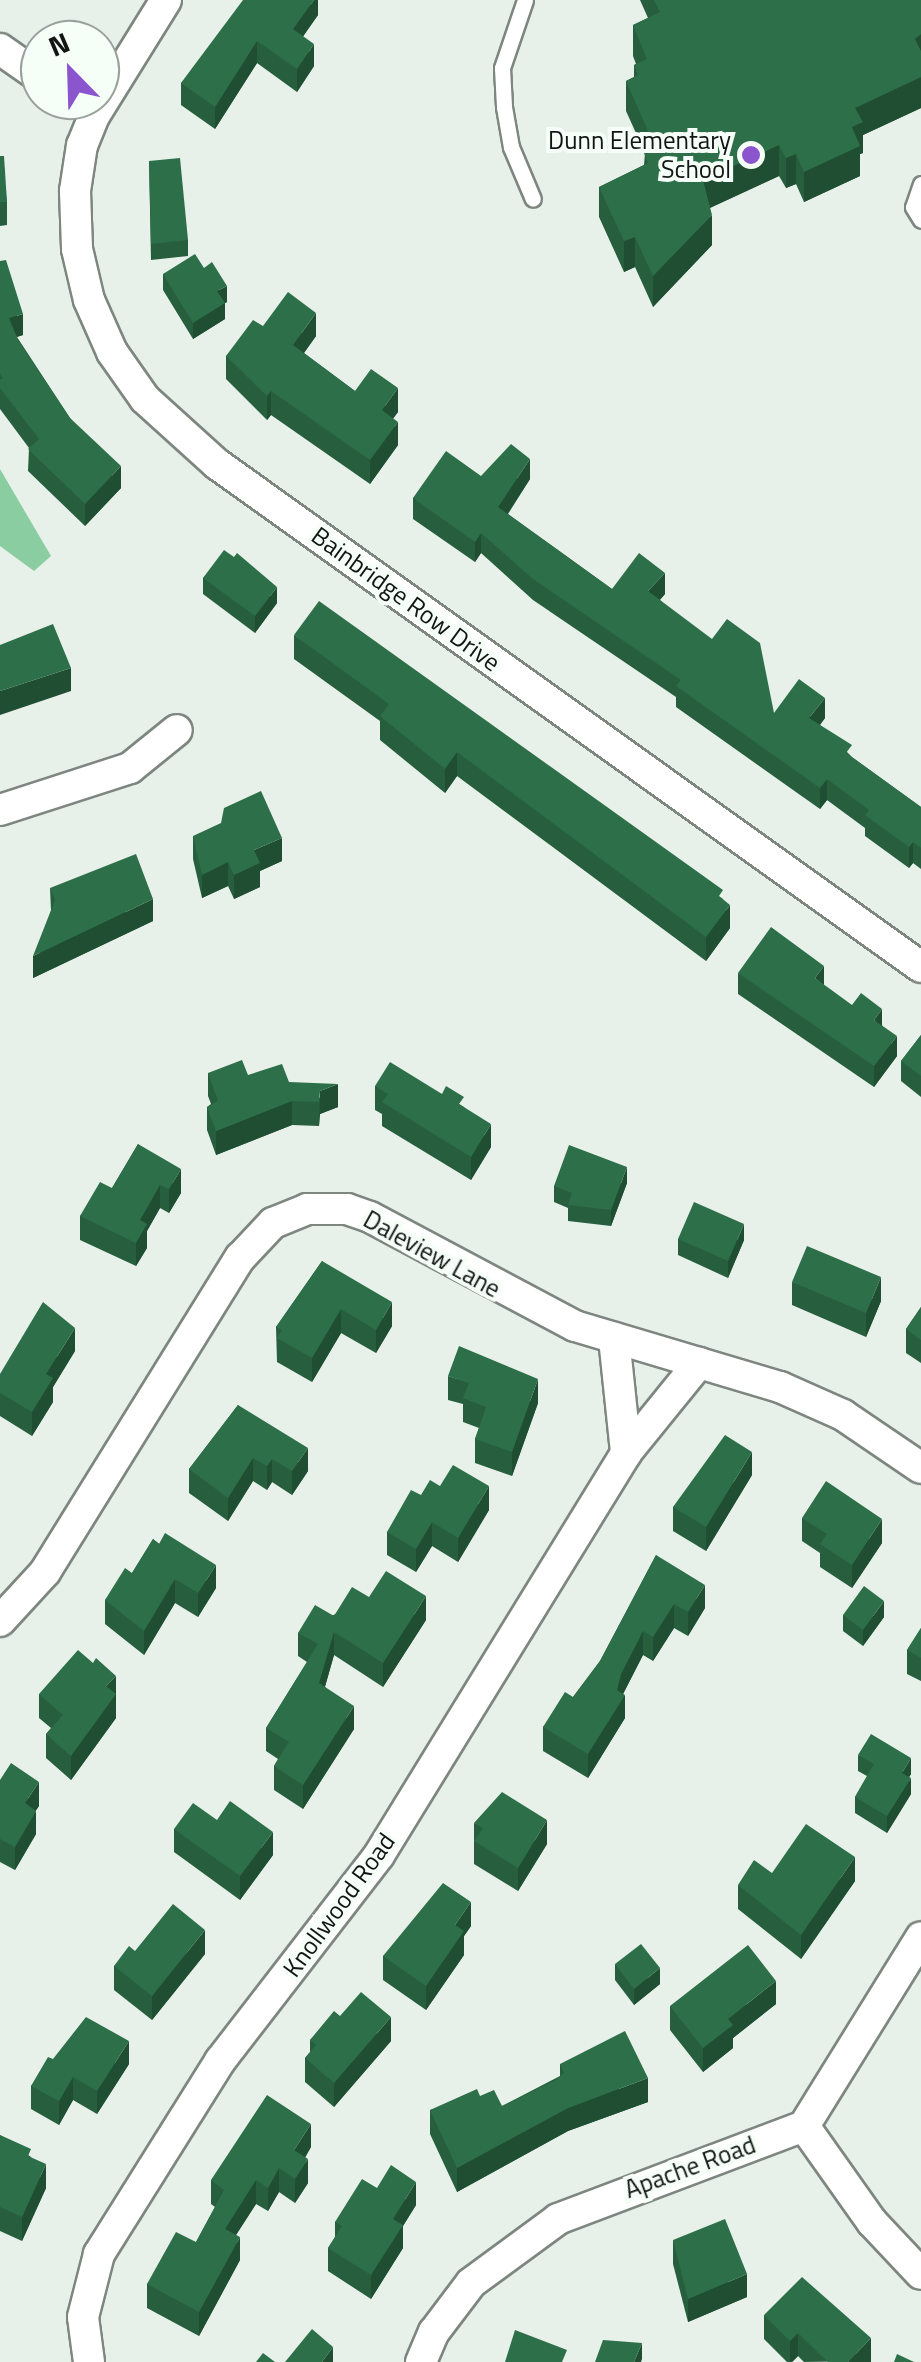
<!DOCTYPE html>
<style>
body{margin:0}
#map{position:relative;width:921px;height:2362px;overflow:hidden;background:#e7f1ea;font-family:"Titillium Web",sans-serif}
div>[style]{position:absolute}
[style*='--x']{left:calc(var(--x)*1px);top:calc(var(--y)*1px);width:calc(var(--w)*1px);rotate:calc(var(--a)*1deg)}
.forest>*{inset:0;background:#8acda0}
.roads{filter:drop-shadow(2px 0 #7e8680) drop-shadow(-2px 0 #7e8680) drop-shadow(0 2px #7e8680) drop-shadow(0 -2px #7e8680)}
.lane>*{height:15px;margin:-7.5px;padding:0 7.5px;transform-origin:7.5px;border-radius:7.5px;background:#fff}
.street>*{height:30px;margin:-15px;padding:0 15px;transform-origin:15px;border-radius:15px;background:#fff}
.wall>*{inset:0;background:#275f3e}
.shaded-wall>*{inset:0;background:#204e32}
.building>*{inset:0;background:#2d6f48}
.dots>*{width:28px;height:28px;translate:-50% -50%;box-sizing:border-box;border:5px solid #f5fef7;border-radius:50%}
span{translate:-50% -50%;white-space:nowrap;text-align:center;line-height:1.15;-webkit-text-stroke:8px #f5fef7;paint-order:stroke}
.poi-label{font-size:25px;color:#121513}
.right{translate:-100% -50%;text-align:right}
.street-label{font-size:25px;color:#121513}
.north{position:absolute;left:20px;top:20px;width:100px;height:100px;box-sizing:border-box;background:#f5fef7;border:2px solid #9aa19c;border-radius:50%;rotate:337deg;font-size:28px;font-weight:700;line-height:40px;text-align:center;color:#121513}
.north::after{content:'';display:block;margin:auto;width:35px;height:45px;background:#8b55cd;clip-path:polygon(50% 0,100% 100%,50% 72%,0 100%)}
</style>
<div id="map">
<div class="forest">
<i style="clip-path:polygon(0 469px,51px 556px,34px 571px,0 546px)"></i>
</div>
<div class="roads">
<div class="lane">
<i style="--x:525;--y:0;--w:72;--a:108.7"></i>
<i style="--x:502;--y:68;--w:39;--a:87"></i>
<i style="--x:504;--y:107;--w:41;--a:80.1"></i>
<i style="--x:511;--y:147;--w:56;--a:67.1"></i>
<i style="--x:921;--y:184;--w:24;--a:109"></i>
<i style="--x:913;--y:207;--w:15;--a:58"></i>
</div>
<div class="street">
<i style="--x:166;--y:0;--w:137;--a:121.8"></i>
<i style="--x:94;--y:116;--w:31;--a:112"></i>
<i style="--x:82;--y:145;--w:47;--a:98.7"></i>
<i style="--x:75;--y:191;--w:58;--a:88"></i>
<i style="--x:77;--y:249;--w:52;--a:76.8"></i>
<i style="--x:89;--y:300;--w:57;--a:66.1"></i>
<i style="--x:112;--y:352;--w:57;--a:54.9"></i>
<i style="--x:145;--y:399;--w:97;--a:42.1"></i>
<i style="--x:217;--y:464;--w:865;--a:35.55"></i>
<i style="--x:0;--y:49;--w:49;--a:35"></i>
<i style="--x:0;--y:810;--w:137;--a:-17.9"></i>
<i style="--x:130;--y:768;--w:60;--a:-39"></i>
<i style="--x:614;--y:1338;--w:116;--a:84"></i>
<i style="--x:0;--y:1621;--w:67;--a:-47.4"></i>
<i style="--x:45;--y:1572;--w:370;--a:-58.2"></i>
<i style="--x:240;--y:1258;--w:48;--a:-46.7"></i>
<i style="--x:273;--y:1223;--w:37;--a:-22"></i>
<i style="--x:307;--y:1209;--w:40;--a:0"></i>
<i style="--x:347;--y:1209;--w:24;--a:19"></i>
<i style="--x:370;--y:1217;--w:232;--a:28"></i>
<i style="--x:575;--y:1326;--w:214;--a:16.6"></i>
<i style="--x:780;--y:1387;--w:69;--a:24"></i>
<i style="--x:843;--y:1415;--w:94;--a:34.2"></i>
<i style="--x:804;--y:2126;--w:118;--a:54.7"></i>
<i style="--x:872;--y:2222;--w:71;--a:46.7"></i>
<i style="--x:89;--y:2362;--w:45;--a:-97.6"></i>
<i style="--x:83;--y:2317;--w:65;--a:-75.7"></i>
<i style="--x:99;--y:2254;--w:228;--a:-57.9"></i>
<i style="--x:220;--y:2061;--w:260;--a:-52.3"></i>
<i style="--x:379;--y:1855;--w:472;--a:-58.4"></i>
<i style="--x:626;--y:1453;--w:116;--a:-51"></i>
<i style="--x:421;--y:2362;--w:33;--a:-67"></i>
<i style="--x:434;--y:2332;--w:61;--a:-52.9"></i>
<i style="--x:471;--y:2283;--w:108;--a:-36.3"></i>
<i style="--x:558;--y:2219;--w:263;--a:-20.7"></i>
<i style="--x:804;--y:2126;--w:222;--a:-58.2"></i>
</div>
</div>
<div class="wall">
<i style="clip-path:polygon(318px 0,318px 15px,303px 36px,314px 66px,297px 92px,257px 63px,215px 129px,181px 105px,181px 83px)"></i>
<i style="clip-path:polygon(640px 0,921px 0,921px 108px,863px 135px,863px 153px,860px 154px,860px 176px,804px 202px,796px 184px,786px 188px,779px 176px,710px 208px,712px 245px,653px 307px,635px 267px,624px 272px,599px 217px,599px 187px,644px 165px,645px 153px,626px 111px,626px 81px,634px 77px,634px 65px,636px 64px,633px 56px,633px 25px,648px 18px)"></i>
<i style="clip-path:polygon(0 156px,7px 202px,7px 225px,0 226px)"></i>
<i style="clip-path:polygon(149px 161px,188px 240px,188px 256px,151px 260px)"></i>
<i style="clip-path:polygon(0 261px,23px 335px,17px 337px,70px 418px,121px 488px,85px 526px,28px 471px,29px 448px,0 409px)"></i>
<i style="clip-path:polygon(204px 268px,227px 302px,225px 303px,225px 319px,193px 339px,163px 290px,163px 274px)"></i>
<i style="clip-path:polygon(263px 326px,316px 336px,304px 353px,355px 391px,398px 412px,393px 418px,398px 445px,370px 484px,271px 415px,267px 420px,226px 379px,226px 356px)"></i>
<i style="clip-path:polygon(481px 476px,530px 479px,508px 514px,612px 589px,665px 594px,660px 600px,774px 713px,825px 718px,820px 725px,852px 757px,921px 807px,921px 869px,913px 863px,909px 868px,865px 836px,865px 828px,827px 800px,820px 809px,676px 707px,676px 697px,533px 600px,481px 553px,475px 562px,413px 519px,413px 498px)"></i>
<i style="clip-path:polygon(234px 557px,277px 603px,255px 633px,203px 594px,203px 578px)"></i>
<i style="clip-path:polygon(294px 635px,723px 899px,730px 928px,706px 961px,457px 776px,445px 793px,380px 740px,380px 721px,294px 659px)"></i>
<i style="clip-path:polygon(193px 836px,282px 861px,260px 871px,260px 887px,234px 899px,228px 886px,202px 898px,193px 859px)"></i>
<i style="clip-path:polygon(50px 888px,153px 921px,33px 978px,51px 911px)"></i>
<i style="clip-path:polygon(738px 973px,882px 1025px,897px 1056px,874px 1087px,738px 994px)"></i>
<i style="clip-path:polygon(921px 1035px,921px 1097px,901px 1081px,901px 1061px)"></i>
<i style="clip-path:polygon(208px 1073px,248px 1075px,289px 1082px,338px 1107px,320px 1114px,319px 1126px,292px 1125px,216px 1155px,207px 1130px,207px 1107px,211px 1104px,208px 1096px)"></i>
<i style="clip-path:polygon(375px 1086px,442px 1094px,464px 1107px,491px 1147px,471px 1180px,382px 1126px,382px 1114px,375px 1110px)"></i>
<i style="clip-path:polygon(138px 1144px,181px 1193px,169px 1213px,160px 1208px,147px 1231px,147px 1248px,136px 1266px,80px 1240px,80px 1216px,112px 1188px)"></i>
<i style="clip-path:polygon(627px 1183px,611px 1226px,568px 1221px,568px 1208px,554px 1202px,554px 1186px)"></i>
<i style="clip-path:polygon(678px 1239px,744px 1240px,728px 1278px,678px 1255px)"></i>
<i style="clip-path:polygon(322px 1261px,392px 1326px,376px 1353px,341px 1333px,312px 1382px,277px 1362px,276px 1327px)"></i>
<i style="clip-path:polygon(792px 1282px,881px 1301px,866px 1337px,792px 1305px)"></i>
<i style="clip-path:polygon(921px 1307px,921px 1363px,906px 1353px,906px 1329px)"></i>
<i style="clip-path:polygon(75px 1351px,53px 1387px,53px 1402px,32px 1436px,0 1416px,0 1374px)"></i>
<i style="clip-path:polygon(448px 1376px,538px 1403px,512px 1476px,475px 1463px,475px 1439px,479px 1428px,463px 1422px,463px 1404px,448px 1400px)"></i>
<i style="clip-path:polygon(238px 1405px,308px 1471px,292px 1495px,272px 1482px,267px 1490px,253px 1481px,228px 1521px,189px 1493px,189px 1469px)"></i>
<i style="clip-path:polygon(752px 1475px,706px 1551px,673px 1531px,673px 1507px)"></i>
<i style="clip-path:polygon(440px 1486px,489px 1510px,458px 1562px,432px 1546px,416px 1572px,387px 1555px,387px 1532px)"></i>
<i style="clip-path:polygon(802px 1518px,882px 1543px,852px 1588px,820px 1567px,820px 1553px,802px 1541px)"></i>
<i style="clip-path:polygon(153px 1539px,216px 1588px,198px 1617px,175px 1603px,144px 1655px,105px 1624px,105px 1600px,132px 1573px)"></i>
<i style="clip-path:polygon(656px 1555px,705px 1608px,688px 1636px,674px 1628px,653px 1661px,643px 1655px,623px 1694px,625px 1718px,588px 1778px,543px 1751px,543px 1727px,573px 1697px,600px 1661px)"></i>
<i style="clip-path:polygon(369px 1597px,426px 1620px,383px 1687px,334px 1655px,325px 1687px,354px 1729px,303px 1809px,274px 1790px,274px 1766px,278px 1759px,266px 1751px,266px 1728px,307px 1662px,298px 1656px,298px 1633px)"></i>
<i style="clip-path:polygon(843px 1615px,884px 1617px,863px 1646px,843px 1631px)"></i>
<i style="clip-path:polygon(921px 1628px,921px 1681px,907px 1674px,907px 1650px)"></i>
<i style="clip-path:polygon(39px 1694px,116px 1718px,71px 1780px,46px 1758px,46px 1734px,51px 1728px,39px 1718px)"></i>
<i style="clip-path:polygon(858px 1755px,911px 1774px,909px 1777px,911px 1794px,887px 1833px,855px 1813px,855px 1797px,867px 1776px,858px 1771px)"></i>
<i style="clip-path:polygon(0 1780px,39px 1806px,35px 1811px,36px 1834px,15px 1870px,0 1862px)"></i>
<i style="clip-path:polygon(217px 1820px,273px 1855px,240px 1900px,174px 1852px,174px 1829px)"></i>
<i style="clip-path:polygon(474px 1823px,547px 1844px,518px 1891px,474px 1864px)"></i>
<i style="clip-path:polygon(772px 1873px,855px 1881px,801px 1959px,738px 1909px,738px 1885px)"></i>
<i style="clip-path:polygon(471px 1926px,464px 1936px,464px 1955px,426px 2010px,383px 1980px,383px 1956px)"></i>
<i style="clip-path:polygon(135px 1951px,205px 1954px,152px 2020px,114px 1990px,114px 1966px)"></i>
<i style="clip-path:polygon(615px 1964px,660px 1984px,634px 2005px,615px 1980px)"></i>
<i style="clip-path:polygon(776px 2004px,733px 2038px,733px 2048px,703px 2072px,670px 2030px,670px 2006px)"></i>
<i style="clip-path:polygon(340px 2016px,391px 2041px,334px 2107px,305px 2082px,305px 2058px,310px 2052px,310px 2040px)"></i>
<i style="clip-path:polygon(53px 2059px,129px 2064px,97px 2114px,73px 2100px,59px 2125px,31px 2109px,31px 2086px)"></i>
<i style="clip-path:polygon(560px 2064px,648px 2102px,568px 2131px,457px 2192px,430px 2134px,430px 2110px,480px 2096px,502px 2106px,560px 2076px)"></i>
<i style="clip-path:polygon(0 2135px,31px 2157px,46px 2188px,22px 2241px,0 2231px)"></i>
<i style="clip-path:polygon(311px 2147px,305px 2158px,308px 2183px,295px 2203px,279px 2192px,268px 2211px,256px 2204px,236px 2235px,240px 2260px,199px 2336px,147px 2308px,147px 2284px,196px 2242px,215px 2207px,211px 2204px,211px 2180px)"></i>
<i style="clip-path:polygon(377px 2188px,416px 2205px,403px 2226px,403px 2248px,371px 2299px,328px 2271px,328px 2248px,335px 2237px,335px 2222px)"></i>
<i style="clip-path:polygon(673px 2240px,747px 2297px,688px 2322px,673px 2264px)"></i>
<i style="clip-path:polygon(764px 2315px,871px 2361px,804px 2362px,798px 2356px,792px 2362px,787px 2362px,764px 2339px)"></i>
</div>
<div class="shaded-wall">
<i style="clip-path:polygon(314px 0,318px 0,318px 15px,293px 51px,293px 29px)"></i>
<i style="clip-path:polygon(921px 34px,921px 64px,915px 39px)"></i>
<i style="clip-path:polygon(257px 41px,257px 63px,215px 129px,215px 107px)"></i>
<i style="clip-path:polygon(314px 44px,314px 66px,297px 92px,297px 69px)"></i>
<i style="clip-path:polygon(921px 77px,921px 108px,863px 135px,863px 153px,860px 154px,860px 176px,804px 202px,804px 172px,852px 127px,855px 108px)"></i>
<i style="clip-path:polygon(779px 145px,779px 176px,703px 211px,703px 180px)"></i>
<i style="clip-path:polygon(796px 154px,796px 184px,786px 188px,786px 158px)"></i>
<i style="clip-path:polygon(712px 215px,712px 245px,653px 307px,653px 276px)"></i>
<i style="clip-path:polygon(635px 237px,635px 267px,624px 272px,624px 241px)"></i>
<i style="clip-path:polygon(227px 286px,227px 302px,218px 307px,225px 303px,225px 319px,193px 339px,193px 323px,217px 291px)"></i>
<i style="clip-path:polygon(316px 313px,316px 336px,293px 368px,293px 345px)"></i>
<i style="clip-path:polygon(23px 314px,23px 335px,9px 339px,9px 318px)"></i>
<i style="clip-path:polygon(398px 388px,398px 412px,382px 434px,382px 410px)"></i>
<i style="clip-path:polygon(271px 391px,271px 415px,267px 420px,267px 396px)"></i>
<i style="clip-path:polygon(398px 422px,398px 445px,370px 484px,370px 460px)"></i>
<i style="clip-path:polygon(530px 459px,530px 479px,498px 528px,498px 507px)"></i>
<i style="clip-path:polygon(121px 466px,121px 488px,85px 526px,85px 504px)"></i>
<i style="clip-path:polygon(481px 533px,481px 553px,475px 562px,475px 542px)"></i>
<i style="clip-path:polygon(665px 573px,665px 594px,648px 612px,648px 591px)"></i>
<i style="clip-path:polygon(277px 587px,277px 603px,255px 633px,255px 616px)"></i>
<i style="clip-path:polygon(71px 668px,71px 691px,0 715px,0 691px)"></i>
<i style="clip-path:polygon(825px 698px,825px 718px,809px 739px,809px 718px)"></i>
<i style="clip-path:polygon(457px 752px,457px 776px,445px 793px,445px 769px)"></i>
<i style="clip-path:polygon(827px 779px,827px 800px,820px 809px,820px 788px)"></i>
<i style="clip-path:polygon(282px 838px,282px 861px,260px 871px,260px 887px,234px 899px,234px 875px,254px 850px)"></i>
<i style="clip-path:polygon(913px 842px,913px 863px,909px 868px,909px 847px)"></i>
<i style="clip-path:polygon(228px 862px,228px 886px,202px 898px,202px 875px)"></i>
<i style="clip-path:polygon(153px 899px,153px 921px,33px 978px,33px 956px)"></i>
<i style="clip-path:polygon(730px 905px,730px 928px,706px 961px,706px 937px)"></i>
<i style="clip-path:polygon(824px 966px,824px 986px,815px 978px)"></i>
<i style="clip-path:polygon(882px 1009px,882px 1029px,874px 1020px)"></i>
<i style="clip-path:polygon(897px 1036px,897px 1056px,874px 1087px,874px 1066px)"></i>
<i style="clip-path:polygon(338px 1084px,338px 1107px,320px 1114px,319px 1126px,320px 1091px)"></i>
<i style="clip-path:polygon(292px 1101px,292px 1125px,216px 1155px,216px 1131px)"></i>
<i style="clip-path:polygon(491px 1124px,491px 1147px,471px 1180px,471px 1157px)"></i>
<i style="clip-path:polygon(627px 1167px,627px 1183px,611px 1226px,611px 1210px)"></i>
<i style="clip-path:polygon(181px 1169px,181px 1193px,169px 1213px,169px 1189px)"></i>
<i style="clip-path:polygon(160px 1185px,160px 1208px,147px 1231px,147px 1248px,136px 1266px,136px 1243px,140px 1220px)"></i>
<i style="clip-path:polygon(744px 1224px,744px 1240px,728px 1278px,728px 1261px)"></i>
<i style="clip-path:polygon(881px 1277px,881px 1301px,866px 1337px,866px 1313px)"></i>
<i style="clip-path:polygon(392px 1302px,392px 1326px,376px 1353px,376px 1330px)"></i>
<i style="clip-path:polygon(341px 1309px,341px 1333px,312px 1382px,312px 1358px)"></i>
<i style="clip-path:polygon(75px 1328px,75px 1351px,53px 1387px,53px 1402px,32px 1436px,32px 1412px,46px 1374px)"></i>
<i style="clip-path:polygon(538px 1379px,538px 1403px,512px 1476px,512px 1452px)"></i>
<i style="clip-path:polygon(308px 1448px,308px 1471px,292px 1495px,292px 1471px)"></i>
<i style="clip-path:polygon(752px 1452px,752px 1475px,706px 1551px,706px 1527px)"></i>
<i style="clip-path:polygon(253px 1458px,253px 1481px,228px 1521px,228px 1498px)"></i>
<i style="clip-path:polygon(272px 1459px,272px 1482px,267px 1490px,267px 1466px)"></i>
<i style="clip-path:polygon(489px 1486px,489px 1510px,458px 1562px,458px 1538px)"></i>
<i style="clip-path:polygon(882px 1519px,882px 1543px,852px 1588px,852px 1565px)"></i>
<i style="clip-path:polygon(432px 1522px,432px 1546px,416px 1572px,416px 1549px)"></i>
<i style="clip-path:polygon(216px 1565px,216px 1588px,198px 1617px,198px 1593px)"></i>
<i style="clip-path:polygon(175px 1579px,175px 1603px,144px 1655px,144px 1631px)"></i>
<i style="clip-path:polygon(705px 1585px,705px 1608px,688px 1636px,688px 1612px)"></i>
<i style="clip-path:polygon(426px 1596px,426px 1620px,383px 1687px,383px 1663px)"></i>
<i style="clip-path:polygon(884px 1601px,884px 1617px,863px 1646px,863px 1630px)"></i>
<i style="clip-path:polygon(674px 1604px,674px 1628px,653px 1661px,653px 1637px)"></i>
<i style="clip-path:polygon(643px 1631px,643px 1655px,621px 1698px,625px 1695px,625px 1718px,588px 1778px,588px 1754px,617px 1690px,621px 1674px)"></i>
<i style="clip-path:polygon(334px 1632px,334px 1655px,319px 1707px,319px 1683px)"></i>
<i style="clip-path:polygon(116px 1676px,116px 1718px,71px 1780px,71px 1756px,106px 1686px)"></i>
<i style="clip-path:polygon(354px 1706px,354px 1729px,303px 1809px,303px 1785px)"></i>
<i style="clip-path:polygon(911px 1758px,911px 1774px,902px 1789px,902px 1773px)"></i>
<i style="clip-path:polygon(911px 1778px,911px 1794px,887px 1833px,887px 1816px)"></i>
<i style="clip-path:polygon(39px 1782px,39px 1806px,25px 1827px,25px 1803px)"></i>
<i style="clip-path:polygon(36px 1811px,36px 1834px,15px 1870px,15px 1847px)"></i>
<i style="clip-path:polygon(547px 1820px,547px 1844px,518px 1891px,518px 1868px)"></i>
<i style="clip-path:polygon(273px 1832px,273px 1855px,240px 1900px,240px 1876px)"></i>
<i style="clip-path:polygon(855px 1857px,855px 1881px,801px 1959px,801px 1935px)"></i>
<i style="clip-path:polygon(471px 1902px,471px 1926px,464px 1936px,464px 1955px,426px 2010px,426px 1986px,455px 1925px)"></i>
<i style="clip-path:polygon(205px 1930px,205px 1954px,152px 2020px,152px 1996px)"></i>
<i style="clip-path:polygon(660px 1968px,660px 1984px,634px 2005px,634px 1989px)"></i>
<i style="clip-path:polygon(776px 1981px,776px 2004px,733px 2038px,733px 2048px,703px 2072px,703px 2048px,728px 2019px)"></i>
<i style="clip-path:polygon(391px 2017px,391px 2041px,334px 2107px,334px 2083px)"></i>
<i style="clip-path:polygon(129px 2041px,129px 2064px,97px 2114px,97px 2091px)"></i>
<i style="clip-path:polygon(73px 2077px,73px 2100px,59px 2125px,59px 2101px)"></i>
<i style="clip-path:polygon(648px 2078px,648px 2102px,568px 2131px,457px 2192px,457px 2168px,568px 2108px)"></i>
<i style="clip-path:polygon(311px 2124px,311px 2147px,294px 2174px,294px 2150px)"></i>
<i style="clip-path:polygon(308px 2159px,308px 2183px,295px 2203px,295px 2179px)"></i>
<i style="clip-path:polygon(46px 2164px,46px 2188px,22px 2241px,22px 2217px)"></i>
<i style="clip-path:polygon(279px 2168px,279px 2192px,268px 2211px,268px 2188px)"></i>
<i style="clip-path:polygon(256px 2180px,256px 2204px,225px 2252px,225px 2229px)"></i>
<i style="clip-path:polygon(416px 2182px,416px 2205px,403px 2226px,403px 2248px,371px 2299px,371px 2275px,393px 2219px)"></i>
<i style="clip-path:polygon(240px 2237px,240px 2260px,199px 2336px,199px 2312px)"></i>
<i style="clip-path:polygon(747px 2274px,747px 2297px,688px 2322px,688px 2299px)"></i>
<i style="clip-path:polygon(798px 2333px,798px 2356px,792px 2362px,790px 2362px,790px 2341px)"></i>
<i style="clip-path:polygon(871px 2338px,871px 2362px,848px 2362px)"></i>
<i style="clip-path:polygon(642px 2343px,642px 2359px,641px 2362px,634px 2362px)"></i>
<i style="clip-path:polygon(333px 2347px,333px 2362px,322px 2362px)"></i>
</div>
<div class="building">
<i style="clip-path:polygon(243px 0,314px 0,293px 29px,314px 44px,297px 69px,257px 41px,215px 107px,181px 83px)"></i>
<i style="clip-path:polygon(654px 0,921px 0,921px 34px,915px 39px,921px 51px,921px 77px,855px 108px,863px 122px,852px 127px,860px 146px,804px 172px,796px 154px,786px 158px,779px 145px,703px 180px,712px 215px,653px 276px,635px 237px,624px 241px,599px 187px,648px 163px,644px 153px,656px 149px,626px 81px,638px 75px,634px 65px,647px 59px,633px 25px,660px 12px)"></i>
<i style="clip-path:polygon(0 156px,4px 156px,7px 202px,0 202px)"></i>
<i style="clip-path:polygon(180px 158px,188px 240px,151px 244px,149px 161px)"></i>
<i style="clip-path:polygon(195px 254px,204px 268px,212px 262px,227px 286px,217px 291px,225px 303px,193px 323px,163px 274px)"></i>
<i style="clip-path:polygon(6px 260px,23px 314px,9px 318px,18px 340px,70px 418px,121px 466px,85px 504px,28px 449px,39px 439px,0 388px,0 380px,3px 378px,0 374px,0 261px)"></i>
<i style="clip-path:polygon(288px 292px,316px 313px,293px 345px,355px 391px,371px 369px,398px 388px,382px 410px,398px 422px,370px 460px,271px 391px,267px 396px,226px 356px,253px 320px,263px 326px)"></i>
<i style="clip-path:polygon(511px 444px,530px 459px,498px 507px,612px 589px,639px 553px,665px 573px,648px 591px,712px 639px,727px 619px,760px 643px,774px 713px,799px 679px,825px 698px,809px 718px,852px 745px,846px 753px,921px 807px,921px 848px,913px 842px,909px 847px,865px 815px,869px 810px,827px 779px,820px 788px,676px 686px,681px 680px,533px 579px,481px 533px,475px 542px,413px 498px,446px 451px,481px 476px)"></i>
<i style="clip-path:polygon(224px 550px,234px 557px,237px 553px,277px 587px,255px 616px,203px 578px)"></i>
<i style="clip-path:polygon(319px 601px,723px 890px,719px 896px,730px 905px,706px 937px,457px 752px,445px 769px,380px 716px,389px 704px,294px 635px)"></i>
<i style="clip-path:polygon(53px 624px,71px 668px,0 691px,0 645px)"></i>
<i style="clip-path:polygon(261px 791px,282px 838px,254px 850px,260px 863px,234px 875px,228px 862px,202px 875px,193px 836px,221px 823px,224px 808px)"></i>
<i style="clip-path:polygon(136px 854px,153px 899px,33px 956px,55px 900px,50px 888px)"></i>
<i style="clip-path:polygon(771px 927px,824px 966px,815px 978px,852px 1005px,861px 993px,882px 1009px,874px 1020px,897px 1036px,874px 1066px,738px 973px)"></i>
<i style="clip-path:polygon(921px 1035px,921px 1076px,901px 1061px)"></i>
<i style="clip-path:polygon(242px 1060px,248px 1075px,282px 1064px,289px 1082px,338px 1084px,320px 1091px,319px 1102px,292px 1101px,216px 1131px,207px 1107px,218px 1101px,208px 1073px)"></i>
<i style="clip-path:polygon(390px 1062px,442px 1094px,446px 1086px,464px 1097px,459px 1104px,491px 1124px,471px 1157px,382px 1102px,388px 1094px,375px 1086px)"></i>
<i style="clip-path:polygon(138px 1144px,181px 1169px,169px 1189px,160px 1185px,140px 1220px,147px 1224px,136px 1243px,80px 1216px,100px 1182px,112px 1188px)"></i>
<i style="clip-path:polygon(569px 1145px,627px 1167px,611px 1210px,568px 1205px,572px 1193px,554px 1186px)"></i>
<i style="clip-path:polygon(694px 1202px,744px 1224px,728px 1261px,678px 1239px)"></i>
<i style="clip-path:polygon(807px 1246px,881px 1277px,866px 1313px,792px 1282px)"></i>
<i style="clip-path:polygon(322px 1261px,392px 1302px,376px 1330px,341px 1309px,312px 1358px,277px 1338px,282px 1330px,276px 1327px)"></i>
<i style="clip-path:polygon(43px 1302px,75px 1328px,46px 1374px,53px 1378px,32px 1412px,0 1393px,0 1374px)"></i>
<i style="clip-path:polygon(921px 1307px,921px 1340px,906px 1329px)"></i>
<i style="clip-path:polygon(459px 1346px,538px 1379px,512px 1452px,475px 1439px,486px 1407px,463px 1398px,469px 1383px,448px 1376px)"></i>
<i style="clip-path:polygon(238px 1405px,308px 1448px,292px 1471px,272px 1459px,267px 1466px,253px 1458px,228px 1498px,189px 1469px)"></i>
<i style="clip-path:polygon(725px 1435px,752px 1452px,706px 1527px,673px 1507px)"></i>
<i style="clip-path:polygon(453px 1465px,489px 1486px,458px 1538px,432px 1522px,416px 1549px,387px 1532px,411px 1490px,421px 1495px,430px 1480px,440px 1486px)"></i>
<i style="clip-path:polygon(826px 1481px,882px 1519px,852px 1565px,820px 1544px,827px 1534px,802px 1518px)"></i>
<i style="clip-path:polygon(165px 1533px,216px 1565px,198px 1593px,175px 1579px,144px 1631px,105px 1600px,125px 1568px,132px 1573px,153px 1539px,159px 1544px)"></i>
<i style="clip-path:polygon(656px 1555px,705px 1585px,688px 1612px,674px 1604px,653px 1637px,643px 1631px,621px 1674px,617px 1690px,625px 1695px,588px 1754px,543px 1727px,565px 1692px,573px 1697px,600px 1661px)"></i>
<i style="clip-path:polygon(386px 1571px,426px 1596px,383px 1663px,334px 1632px,319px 1683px,354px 1706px,303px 1785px,274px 1766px,289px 1742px,266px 1728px,318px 1644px,298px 1633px,315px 1605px,334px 1616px,352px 1587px,369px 1597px)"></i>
<i style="clip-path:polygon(864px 1586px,884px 1601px,863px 1630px,843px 1615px)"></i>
<i style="clip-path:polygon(921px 1628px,921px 1658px,907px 1650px)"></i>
<i style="clip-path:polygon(78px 1650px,93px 1663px,96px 1658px,116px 1676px,106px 1686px,116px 1694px,71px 1756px,46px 1734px,63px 1715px,39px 1694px)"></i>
<i style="clip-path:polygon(871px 1734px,911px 1758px,902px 1773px,911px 1778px,887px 1816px,855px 1797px,874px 1764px,858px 1755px)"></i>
<i style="clip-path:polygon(11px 1763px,39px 1782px,25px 1803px,36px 1811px,15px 1847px,0 1839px,0 1780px)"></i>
<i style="clip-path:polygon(502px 1792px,547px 1820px,518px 1868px,474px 1841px,483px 1828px,474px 1823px)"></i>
<i style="clip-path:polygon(230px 1801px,273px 1832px,240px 1876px,174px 1829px,193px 1803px,217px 1820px)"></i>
<i style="clip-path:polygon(806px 1824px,855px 1857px,801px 1935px,738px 1885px,754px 1860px,772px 1873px)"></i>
<i style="clip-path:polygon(443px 1883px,471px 1902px,455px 1925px,464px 1931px,426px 1986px,383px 1956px)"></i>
<i style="clip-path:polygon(173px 1904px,205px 1930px,152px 1996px,114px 1966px,129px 1946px,135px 1951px)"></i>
<i style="clip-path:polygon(641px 1944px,660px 1968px,634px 1989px,615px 1964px)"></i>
<i style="clip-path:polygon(748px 1945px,776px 1981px,728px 2019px,733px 2025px,703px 2048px,670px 2006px)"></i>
<i style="clip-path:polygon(361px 1992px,391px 2017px,334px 2083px,305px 2058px,316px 2045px,310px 2040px,334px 2011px,340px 2016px)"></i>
<i style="clip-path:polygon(86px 2017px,129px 2041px,97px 2091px,73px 2077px,59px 2101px,31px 2086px,48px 2057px,53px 2059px)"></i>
<i style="clip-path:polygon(625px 2031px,648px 2078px,568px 2108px,457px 2168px,430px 2110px,477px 2089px,480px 2096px,494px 2090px,502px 2106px,554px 2081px,564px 2073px,560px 2064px)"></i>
<i style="clip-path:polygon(267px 2095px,311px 2124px,294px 2150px,308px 2159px,295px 2179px,279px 2168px,268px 2188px,256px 2180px,225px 2229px,240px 2237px,199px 2312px,147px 2284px,176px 2232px,196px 2242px,224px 2190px,211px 2180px)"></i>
<i style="clip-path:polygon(0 2135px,31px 2149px,28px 2156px,46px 2164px,22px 2217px,0 2207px)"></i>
<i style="clip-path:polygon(391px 2165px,416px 2182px,393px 2219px,403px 2225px,371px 2275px,328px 2248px,342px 2226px,335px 2222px,362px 2179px,377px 2188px)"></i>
<i style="clip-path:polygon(725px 2219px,747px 2274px,688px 2299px,673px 2240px)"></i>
<i style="clip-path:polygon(802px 2277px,871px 2338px,848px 2362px,828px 2362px,798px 2333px,790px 2341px,764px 2315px)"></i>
<i style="clip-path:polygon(312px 2329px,333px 2347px,322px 2362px,285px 2362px)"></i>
<i style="clip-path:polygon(515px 2330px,567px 2350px,562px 2362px,505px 2362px)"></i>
<i style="clip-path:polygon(603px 2340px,642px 2343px,634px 2362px,595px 2362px)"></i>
<i style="clip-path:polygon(263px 2353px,275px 2362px,256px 2362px)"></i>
<i style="clip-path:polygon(897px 2354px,914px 2362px,894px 2362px)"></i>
</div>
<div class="dots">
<i style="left:751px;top:155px;background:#8b55cd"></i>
</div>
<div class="poi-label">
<span class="right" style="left:731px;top:155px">Dunn Elementary<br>School</span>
</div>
<div class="street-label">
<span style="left:406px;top:599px;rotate:36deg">Bainbridge Row Drive</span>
<span style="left:432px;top:1254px;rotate:29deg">Daleview Lane</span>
<span style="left:339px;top:1905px;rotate:-54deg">Knollwood Road</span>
<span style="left:690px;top:2167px;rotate:-20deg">Apache Road</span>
</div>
<div class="north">N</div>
</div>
